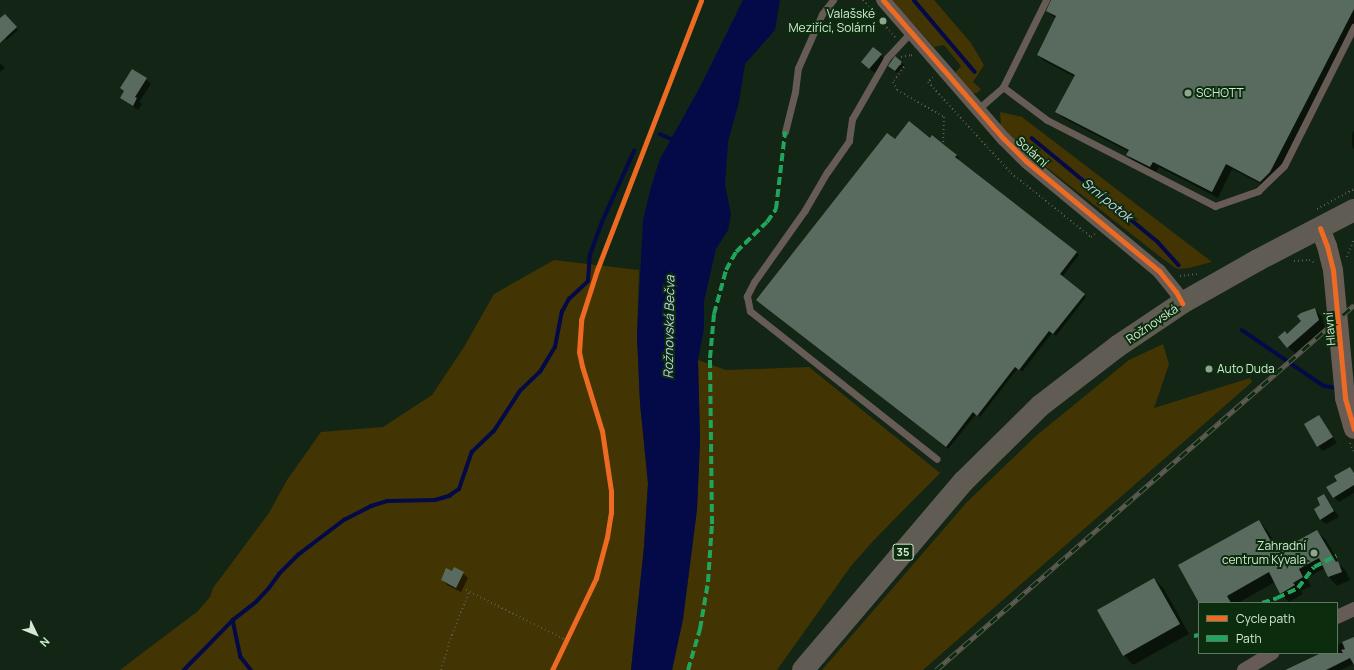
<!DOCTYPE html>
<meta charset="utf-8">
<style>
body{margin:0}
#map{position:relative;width:1354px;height:670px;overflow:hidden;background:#132514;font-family:Manrope,sans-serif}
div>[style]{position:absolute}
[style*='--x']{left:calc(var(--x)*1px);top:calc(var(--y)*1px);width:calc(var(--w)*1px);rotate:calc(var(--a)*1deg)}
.green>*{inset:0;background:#433403}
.water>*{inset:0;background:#030a47}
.shadow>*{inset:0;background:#0007}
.stream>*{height:3.5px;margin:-1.75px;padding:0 1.75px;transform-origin:1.75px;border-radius:1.75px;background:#030a47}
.building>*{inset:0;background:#596b5f}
.path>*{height:2px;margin-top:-1px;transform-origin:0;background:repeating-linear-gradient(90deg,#5b5850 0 1px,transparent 0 4px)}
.lane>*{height:7px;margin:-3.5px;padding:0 3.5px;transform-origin:3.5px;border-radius:3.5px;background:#675b55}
.street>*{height:14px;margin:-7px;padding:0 7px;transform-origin:7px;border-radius:7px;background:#675b55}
.secondary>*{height:20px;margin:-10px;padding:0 10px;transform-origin:10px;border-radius:10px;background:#685c55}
.primary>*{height:22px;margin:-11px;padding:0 11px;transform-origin:11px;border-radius:11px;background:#615c53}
.rail>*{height:4.5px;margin-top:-2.25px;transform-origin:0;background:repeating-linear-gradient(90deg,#0b2d0e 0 9px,#5e5b53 0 18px);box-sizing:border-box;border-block:1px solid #5e5b53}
.quiet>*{height:4px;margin-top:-2px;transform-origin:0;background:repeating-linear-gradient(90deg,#20a55d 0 8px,transparent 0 12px)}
.cycleway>*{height:5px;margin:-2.5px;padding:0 2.5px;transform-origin:2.5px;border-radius:2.5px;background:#ed6a23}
.dots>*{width:11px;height:11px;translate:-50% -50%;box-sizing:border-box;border:2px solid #0b2d0e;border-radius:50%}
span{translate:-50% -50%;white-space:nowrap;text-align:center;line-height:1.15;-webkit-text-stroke:4px #0b2d0e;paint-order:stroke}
.shield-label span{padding:1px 3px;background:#0b2d0e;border:1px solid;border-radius:3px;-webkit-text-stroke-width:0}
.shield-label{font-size:11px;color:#d5e8d5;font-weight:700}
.poi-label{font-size:12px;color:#d5e8d5}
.right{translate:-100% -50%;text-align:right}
.left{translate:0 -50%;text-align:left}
.street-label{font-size:12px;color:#d5e8d5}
.water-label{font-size:13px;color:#c4d0e8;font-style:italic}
.legend{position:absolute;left:1198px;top:602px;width:140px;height:52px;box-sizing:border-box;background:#0b2d0e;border:1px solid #5c785e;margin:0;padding:5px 7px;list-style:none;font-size:12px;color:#d5e8d5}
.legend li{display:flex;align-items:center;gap:8px;height:20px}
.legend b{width:20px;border:1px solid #5c785e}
.north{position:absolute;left:16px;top:614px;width:40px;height:40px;-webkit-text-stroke:3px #0b2d0e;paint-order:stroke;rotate:133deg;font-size:11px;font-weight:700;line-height:16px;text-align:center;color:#d5e8d5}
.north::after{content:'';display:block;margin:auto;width:14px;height:18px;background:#d5e8d5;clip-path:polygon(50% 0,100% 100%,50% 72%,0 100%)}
</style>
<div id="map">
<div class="green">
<i style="clip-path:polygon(892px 0,934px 0,971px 43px,984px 65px,973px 82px,981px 89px,977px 93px,973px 93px,955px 73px,961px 66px,944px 45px,934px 47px)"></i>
<i style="clip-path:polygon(1000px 112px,1022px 117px,1212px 262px,1189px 268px,1177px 269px,1163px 259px,1027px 152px,1001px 127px)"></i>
<i style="clip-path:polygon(554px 260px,639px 270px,637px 335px,640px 403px,648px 483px,644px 547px,631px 670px,120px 670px,198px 611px,210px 597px,213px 588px,269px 513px,287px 480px,321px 432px,383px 427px,432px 395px,464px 347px,494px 294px)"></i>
<i style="clip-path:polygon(1163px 344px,1169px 364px,1154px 408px,1250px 378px,1252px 382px,923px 670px,822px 670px,967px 502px,1037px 435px,1129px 360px)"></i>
<i style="clip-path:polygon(698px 360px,726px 370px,809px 367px,940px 473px,874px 540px,851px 566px,777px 670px,672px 670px,683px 619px,697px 509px,700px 440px)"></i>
</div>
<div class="water">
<i style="clip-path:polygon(743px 0,780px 0,775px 30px,745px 64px,739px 102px,728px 142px,725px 185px,731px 214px,728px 230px,716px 249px,704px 301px,704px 328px,698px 360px,700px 440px,697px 509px,683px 619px,672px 670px,631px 670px,644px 547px,648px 483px,640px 403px,637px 335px,643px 220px,651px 187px,660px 159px,700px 87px)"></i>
</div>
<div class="shadow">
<i style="clip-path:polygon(1051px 0,1354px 0,1354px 27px,1276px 178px,1267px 187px,1232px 169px,1218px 198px,1159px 167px,1156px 172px,1133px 161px,1127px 155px,1129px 152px,1063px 118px,1057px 112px,1075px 77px,1044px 61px,1038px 55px,1056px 19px,1047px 11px)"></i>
<i style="clip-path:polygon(5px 15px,18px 30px,7px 40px,0 33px,0 19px)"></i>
<i style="clip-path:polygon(881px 55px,886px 60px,875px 73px,867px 67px)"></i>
<i style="clip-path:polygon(902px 62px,904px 65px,897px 73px,892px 68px)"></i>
<i style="clip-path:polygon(0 63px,5px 68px,0 72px)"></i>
<i style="clip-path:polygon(146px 79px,151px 84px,139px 102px,142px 104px,138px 110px,121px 98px)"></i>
<i style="clip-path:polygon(1354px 130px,1354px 150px,1352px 146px,1352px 134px)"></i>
<i style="clip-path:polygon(932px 137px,957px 156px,959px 158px,957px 160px,1079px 255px,1062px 277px,1086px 297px,1056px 336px,1052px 333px,1022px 372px,1018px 368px,980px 417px,976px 414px,948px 449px,760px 302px,895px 140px,930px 139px)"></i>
<i style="clip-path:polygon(1315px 310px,1322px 317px,1325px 327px,1296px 354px,1288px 347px,1287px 335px)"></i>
<i style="clip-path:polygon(1319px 416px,1337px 443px,1323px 451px,1318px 446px)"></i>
<i style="clip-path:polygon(1350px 468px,1354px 472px,1354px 493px,1339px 502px,1334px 497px,1338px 481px)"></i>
<i style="clip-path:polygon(1324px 495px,1339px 517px,1326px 524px,1320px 519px)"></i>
<i style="clip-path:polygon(1259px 521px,1267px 530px,1280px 552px,1317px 531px,1326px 540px,1340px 565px,1346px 571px,1350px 580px,1337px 586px,1329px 577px,1325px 568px,1307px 578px,1311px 586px,1301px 591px,1303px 594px,1289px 602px,1280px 593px,1275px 582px,1238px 603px,1201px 603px)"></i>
<i style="clip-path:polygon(452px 572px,463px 573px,468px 578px,461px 592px,447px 585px,442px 580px)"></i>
<i style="clip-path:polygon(1154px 579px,1164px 589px,1189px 634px,1133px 665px,1124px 655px)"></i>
<i style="clip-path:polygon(1354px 638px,1354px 664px,1341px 670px,1284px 670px,1321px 653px,1337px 653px,1337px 645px)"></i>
</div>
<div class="stream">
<i style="--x:914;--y:0;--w:94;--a:49.7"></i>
<i style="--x:660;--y:134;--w:17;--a:24"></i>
<i style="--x:1032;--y:138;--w:163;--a:39.5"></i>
<i style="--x:1158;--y:242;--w:31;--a:48"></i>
<i style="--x:1242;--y:330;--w:99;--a:34.3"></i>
<i style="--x:1324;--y:386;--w:13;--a:9"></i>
<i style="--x:233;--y:620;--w:38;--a:78"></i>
<i style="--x:241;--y:657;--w:16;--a:52"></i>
<i style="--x:184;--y:670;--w:70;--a:-45.6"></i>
<i style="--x:233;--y:620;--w:29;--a:-38"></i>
<i style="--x:256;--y:602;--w:19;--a:-47"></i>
<i style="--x:269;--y:588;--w:17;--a:-54"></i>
<i style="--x:279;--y:574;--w:27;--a:-45"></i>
<i style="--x:298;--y:555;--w:58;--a:-37.3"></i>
<i style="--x:344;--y:520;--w:30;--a:-27"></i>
<i style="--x:371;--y:506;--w:17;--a:-17"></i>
<i style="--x:387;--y:501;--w:48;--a:-1.2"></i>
<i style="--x:435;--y:500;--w:15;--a:-16"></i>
<i style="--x:449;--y:496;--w:12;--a:-35"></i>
<i style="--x:459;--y:489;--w:39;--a:-71"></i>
<i style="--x:472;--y:452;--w:30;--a:-44"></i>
<i style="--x:494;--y:431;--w:48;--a:-57"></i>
<i style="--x:520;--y:391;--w:28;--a:-44"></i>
<i style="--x:540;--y:372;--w:29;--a:-59"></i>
<i style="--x:555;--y:347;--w:36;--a:-79"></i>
<i style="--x:562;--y:312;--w:15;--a:-62"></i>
<i style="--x:569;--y:299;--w:26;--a:-43"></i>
<i style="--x:588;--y:281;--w:26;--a:-86"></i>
<i style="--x:590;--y:255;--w:35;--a:-70"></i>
<i style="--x:602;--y:222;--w:78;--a:-65.7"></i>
</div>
<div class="building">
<i style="clip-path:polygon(1051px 0,1354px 0,1354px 9px,1270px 172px,1260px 182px,1226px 164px,1212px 192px,1153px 162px,1150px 167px,1126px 155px,1129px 150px,1055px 112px,1075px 75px,1037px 55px,1056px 16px,1046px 11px)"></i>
<i style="clip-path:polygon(5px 14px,17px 27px,0 43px,0 18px)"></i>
<i style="clip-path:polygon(873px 47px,882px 54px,869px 69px,861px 62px)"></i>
<i style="clip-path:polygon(895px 56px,902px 62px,895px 71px,888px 66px)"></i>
<i style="clip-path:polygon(132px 69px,147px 78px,135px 97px,137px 98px,133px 106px,120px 98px,124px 91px,120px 88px)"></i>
<i style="clip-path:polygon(909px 121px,930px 138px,932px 135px,943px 144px,957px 155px,955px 157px,1077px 252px,1060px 274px,1085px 294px,1053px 334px,1049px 331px,1019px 370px,1015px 367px,977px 416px,973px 412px,946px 447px,756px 300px,887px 133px,895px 139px)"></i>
<i style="clip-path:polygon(1315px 308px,1319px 320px,1287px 348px,1278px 337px,1285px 331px,1287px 334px,1301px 321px,1297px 316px,1301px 313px)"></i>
<i style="clip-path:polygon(1319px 415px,1333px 437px,1317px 447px,1304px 424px)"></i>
<i style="clip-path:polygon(1350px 467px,1354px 473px,1354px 485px,1333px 498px,1326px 487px,1337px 481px,1334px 476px)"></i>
<i style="clip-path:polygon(1324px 494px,1334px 511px,1320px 520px,1314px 509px,1320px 505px,1317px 498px)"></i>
<i style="clip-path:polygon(1259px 520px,1277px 552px,1317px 530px,1336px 562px,1338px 561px,1342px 572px,1328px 577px,1319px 558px,1299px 569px,1303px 577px,1293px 583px,1295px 585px,1280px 594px,1269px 572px,1227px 596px,1231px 603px,1199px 603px,1178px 565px)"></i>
<i style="clip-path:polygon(454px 567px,464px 572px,456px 588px,441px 580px,446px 568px,452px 571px)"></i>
<i style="clip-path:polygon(1154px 578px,1180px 624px,1123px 656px,1097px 610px)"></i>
<i style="clip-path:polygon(1354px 637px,1354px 665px,1350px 658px,1326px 670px,1285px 670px,1321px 653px,1343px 653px,1341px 650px,1345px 649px,1342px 642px)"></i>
</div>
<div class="path">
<i style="--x:863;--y:0;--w:49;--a:49.1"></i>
<i style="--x:901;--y:57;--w:10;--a:-11"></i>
<i style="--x:911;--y:55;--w:3;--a:18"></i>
<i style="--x:900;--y:64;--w:5;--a:37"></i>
<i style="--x:904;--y:67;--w:19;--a:126"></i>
<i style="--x:893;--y:82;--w:9;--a:63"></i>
<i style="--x:897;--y:90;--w:54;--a:29.9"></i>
<i style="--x:944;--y:117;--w:27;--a:92"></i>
<i style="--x:933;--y:77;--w:7;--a:135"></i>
<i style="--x:928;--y:82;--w:123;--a:47.6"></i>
<i style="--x:1011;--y:173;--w:102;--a:38.7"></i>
<i style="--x:1091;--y:237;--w:5;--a:-37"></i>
<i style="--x:1317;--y:209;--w:42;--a:-28.4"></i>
<i style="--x:1347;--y:257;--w:19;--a:-69"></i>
<i style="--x:1294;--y:261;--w:15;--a:-4"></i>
<i style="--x:1309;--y:260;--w:7;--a:27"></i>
<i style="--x:1180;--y:276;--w:17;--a:-7"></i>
<i style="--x:1350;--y:443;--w:11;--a:68"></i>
<i style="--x:466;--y:590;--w:112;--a:26.6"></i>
<i style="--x:441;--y:670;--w:37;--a:-73"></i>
<i style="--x:452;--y:635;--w:46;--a:-68.4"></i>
</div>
<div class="lane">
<i style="--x:912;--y:31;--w:37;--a:133"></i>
<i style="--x:887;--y:58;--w:70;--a:119.8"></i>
<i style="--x:852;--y:119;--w:22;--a:98"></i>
<i style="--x:849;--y:141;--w:38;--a:125"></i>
<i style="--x:827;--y:172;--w:44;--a:120.1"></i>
<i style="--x:805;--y:210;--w:88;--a:125.3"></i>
<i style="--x:754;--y:282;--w:16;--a:117"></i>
<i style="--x:747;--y:296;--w:15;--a:79"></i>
<i style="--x:750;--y:311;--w:238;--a:38.4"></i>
<i style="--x:1003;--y:87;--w:55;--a:36.9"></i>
<i style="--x:1047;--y:120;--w:189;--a:27.1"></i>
<i style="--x:1215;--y:206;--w:46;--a:-19.2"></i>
<i style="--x:1258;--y:191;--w:36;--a:-44"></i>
<i style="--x:1284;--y:166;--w:156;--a:-63.3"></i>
<i style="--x:978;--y:109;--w:33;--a:-41"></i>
<i style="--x:1003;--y:87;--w:97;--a:-63.7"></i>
<i style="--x:785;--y:132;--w:41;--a:-76"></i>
<i style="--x:795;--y:92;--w:24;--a:-83"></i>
<i style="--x:798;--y:68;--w:59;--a:-66"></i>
<i style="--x:822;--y:14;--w:18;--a:-52"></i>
</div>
<div class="street">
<i style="--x:883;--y:0;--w:184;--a:49"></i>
<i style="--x:1004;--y:139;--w:31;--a:45"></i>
<i style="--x:1026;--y:161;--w:173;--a:39.6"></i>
<i style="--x:1159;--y:271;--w:27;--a:51"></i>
<i style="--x:1176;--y:292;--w:13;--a:61"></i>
<i style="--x:1337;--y:617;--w:19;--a:-25"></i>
<i style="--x:1244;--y:670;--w:33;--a:-31"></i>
</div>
<div class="secondary">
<i style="--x:1320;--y:228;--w:19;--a:69"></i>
<i style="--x:1327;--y:246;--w:25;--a:76"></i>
<i style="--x:1333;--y:270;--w:129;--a:84.6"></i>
<i style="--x:1345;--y:398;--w:32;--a:74"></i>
</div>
<div class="primary">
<i style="--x:803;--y:670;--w:248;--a:-49.6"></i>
<i style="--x:964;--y:481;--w:107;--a:-44.6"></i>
<i style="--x:1040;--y:406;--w:98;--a:-37.6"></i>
<i style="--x:1118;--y:346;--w:77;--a:-33.9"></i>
<i style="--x:1182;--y:303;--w:87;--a:-29.5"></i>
<i style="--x:1258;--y:260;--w:108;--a:-27.5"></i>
</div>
<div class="rail">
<i style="--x:936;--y:670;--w:555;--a:-41.13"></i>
</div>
<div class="quiet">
<i style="--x:1262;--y:603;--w:16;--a:-18"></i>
<i style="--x:1277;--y:598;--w:23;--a:-25"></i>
<i style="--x:1298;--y:588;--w:26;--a:-53"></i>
<i style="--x:1314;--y:567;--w:25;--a:-27"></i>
<i style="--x:1194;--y:636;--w:5;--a:-11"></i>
<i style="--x:688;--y:670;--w:43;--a:-73.7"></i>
<i style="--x:700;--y:629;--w:48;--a:-80.3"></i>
<i style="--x:708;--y:582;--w:58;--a:-86.1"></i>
<i style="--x:712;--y:524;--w:166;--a:-90.7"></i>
<i style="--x:710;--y:358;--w:44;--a:-84.8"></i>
<i style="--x:714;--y:314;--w:46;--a:-74.7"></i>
<i style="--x:726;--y:270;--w:21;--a:-61"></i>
<i style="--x:736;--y:252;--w:43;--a:-44.1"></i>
<i style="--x:767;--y:222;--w:16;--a:-55"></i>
<i style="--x:776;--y:209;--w:78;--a:-83.3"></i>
</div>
<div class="cycleway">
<i style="--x:883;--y:0;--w:184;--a:49"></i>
<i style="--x:1004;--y:139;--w:31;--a:45"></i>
<i style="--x:1026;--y:161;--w:173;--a:39.6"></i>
<i style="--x:1159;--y:271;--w:27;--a:51"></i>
<i style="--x:1176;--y:292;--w:13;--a:61"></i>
<i style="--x:1320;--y:228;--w:19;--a:69"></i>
<i style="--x:1327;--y:246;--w:25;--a:76"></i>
<i style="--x:1333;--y:270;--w:129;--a:84.6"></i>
<i style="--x:1345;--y:398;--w:32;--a:74"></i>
<i style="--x:552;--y:670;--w:102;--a:-64.4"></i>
<i style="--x:596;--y:578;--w:42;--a:-75"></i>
<i style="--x:607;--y:537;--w:24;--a:-81"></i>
<i style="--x:611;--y:513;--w:22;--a:-90"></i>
<i style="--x:611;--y:491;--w:61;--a:-98.5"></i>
<i style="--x:602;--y:431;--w:68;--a:-107.1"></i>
<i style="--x:582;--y:366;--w:14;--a:-102"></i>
<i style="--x:579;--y:352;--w:32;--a:-86"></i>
<i style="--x:581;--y:320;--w:52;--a:-72.3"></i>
<i style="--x:597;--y:270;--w:289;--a:-68.9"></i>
</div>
<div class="dots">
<i style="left:883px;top:21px;background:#91a491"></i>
<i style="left:1188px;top:93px;background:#91a491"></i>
<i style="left:1209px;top:369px;background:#91a491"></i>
<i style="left:1314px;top:553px;background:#91a491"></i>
</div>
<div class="shield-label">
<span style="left:903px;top:552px">35</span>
</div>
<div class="poi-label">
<span class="right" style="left:875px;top:21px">Valašské<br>Meziřící, Solární</span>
<span class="left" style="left:1196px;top:93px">SCHOTT</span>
<span class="left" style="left:1217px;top:369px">Auto Duda</span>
<span class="right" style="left:1306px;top:553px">Zahradní<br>centrum Kývala</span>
</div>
<div class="street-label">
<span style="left:1032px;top:152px;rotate:42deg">Solární</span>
<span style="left:1152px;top:324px;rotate:-34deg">Rožnovská</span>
<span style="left:1330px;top:329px;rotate:-95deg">Hlavní</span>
</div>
<div class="water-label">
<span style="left:1107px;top:200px;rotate:39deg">Srní potok</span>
<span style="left:669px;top:327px;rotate:-89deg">Rožnovská Bečva</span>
</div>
<ul class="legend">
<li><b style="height:5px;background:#ed6a23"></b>Cycle path</li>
<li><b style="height:5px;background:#20a55d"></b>Path</li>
</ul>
<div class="north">N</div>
</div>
